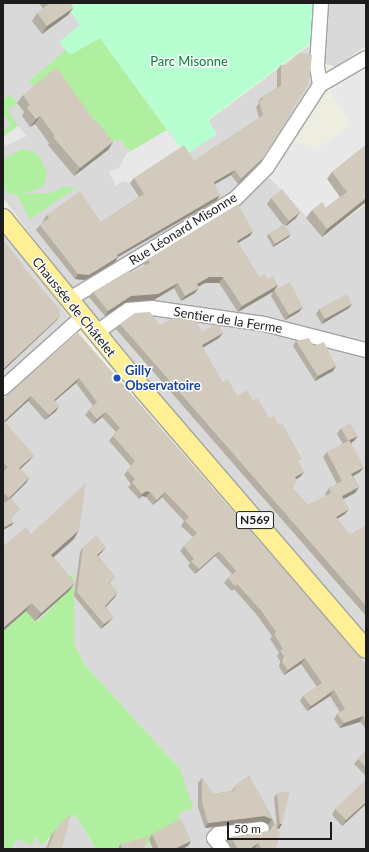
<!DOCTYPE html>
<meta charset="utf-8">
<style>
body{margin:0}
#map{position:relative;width:369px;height:852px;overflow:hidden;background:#eeeee0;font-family:Lato,sans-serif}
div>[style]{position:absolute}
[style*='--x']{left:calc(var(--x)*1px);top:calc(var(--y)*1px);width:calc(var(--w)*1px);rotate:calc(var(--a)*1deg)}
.residential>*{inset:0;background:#dad9d9}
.grass>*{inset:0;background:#b1efa0}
.park>*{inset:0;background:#b7ffd1}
.parking>*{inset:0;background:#e8e8e8}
.roads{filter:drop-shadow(1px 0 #a3a3a3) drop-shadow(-1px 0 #a3a3a3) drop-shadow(0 1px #a3a3a3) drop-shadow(0 -1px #a3a3a3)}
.minor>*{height:14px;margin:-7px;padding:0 7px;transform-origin:7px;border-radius:7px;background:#fff}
.major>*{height:18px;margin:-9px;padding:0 9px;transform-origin:9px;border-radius:9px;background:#ffef95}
.wall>*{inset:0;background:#b5afa3}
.shaded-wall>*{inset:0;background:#938e84}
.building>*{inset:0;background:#d2cbbd}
.dots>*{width:11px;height:11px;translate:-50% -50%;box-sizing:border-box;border:2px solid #fff;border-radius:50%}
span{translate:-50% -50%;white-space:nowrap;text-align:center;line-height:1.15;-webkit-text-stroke:3px #fff;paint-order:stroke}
.shield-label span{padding:1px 3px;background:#fff;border:1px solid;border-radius:3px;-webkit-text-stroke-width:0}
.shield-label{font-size:12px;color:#1c1c1c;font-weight:700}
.park-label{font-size:13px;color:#018330}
.street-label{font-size:13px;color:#1c1c1c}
.transit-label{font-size:13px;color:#164399;font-weight:700}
.left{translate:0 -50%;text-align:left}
.frame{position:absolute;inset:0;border:4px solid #1c1c1c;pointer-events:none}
.scale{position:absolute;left:227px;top:822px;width:105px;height:18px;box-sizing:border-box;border:2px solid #1c1c1c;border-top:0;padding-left:5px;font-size:12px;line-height:14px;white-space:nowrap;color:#1c1c1c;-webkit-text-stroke:3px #fff;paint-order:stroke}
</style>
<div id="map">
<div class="residential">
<i style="clip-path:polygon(3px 3px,65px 3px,80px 25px,60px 42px,100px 38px,167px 130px,208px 121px,310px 45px,314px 47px,315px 85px,280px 147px,235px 199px,74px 291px,3px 198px)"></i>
<i style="clip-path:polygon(327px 3px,366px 3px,366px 46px,336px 67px,326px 64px,323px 55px)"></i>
<i style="clip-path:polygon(269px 177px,326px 234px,366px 204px,366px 348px,295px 327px,187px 306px,366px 351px,366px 635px,74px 297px,235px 203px)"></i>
<i style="clip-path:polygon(3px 230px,74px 324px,3px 385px)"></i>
<i style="clip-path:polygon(76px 333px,366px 663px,366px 849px,131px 849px,179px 813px,180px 769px,85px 665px,74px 644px,74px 574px,65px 593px,38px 622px,26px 611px,3px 631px,3px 394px)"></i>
<i style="clip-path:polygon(75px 814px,96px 849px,11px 849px,17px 839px,34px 836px,43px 845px)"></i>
</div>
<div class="grass">
<i style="clip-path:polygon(100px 38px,167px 130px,131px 151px,124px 146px,123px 141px,114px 140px,104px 146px,29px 81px,66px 50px,70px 54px)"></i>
<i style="clip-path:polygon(10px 94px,18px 103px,7px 110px,18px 126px,3px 137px,3px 131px,11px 125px,3px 114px,3px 100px)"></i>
<i style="clip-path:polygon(22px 149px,38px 154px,47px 173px,43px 187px,23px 194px,52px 193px,62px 187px,77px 187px,30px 219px,16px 194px,8px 194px,3px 186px,3px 159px)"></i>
<i style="clip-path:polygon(74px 574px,74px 644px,85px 665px,180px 769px,193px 808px,179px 813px,179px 822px,151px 844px,131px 849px,96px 849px,75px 814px,42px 845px,35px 837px,32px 845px,17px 839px,11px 849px,3px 849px,3px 631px,26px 611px,38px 622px,65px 593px,60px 581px)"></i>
</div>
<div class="park">
<i style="clip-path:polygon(65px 3px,318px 3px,312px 42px,208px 120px,217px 134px,186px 155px,100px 38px,70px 55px,59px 42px,80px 25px)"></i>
</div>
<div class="parking">
<i style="clip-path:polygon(358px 70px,366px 72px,366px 148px,326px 180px,342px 197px,322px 213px,307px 217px,269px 177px,293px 141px,317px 149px,351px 124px,330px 93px,343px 78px)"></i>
<i style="clip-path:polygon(18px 126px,27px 136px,5px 146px,3px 137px)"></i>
<i style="clip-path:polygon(167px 130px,181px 148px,129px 183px,122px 181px,116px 186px,109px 172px,119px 168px,126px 154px)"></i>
</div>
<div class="roads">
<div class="minor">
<i style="--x:320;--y:85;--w:20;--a:-99"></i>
<i style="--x:317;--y:65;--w:62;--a:-86.3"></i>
<i style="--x:68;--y:300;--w:195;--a:-31.2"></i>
<i style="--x:235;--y:199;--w:45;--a:-45"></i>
<i style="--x:267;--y:167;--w:98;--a:-57.1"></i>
<i style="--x:320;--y:85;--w:53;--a:-30.4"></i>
<i style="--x:96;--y:333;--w:39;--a:-36"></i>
<i style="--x:128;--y:310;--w:24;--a:-5"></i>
<i style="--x:152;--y:308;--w:113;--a:8.1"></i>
<i style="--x:264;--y:324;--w:105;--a:14.3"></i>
<i style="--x:3;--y:388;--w:106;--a:-41.9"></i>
<i style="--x:223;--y:849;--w:14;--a:-129"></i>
<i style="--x:214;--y:838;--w:6;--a:-45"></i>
<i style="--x:218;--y:834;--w:44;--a:-6.5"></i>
</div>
<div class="major">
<i style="--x:3;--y:218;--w:223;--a:50.8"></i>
<i style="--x:144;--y:391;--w:340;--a:49.3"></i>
</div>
</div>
<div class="wall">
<i style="clip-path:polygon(39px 3px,70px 3px,73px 8px,68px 15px,42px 34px,32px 21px,37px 13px,43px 9px)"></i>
<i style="clip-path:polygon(281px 65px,286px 65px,264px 157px,260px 162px,238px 184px,231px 175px,215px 184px,217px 200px,118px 257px,115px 262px,85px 280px,75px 279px,36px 230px,40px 225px,44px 221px,43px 220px,47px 215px,101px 222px,139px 197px,130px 183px,134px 178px,194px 161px,259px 118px,256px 107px,259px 103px,258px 102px,262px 97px,277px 88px,277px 70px)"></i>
<i style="clip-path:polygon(23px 95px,95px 122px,113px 142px,108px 150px,74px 176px,48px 145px,49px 143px,35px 124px,30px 127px,22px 116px,24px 112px,17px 103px)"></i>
<i style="clip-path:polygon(366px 145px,366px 202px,322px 237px,306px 218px,312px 210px,326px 208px,340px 197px,327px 179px,332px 172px)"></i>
<i style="clip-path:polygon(271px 198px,296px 218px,285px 226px,289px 237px,273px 247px,267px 236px,269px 234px,283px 225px,267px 204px)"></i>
<i style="clip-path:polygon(250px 236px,238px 243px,259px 277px,267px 279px,278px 285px,274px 291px,238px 312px,219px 283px,205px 283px,198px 287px,195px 293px,181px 301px,174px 288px,154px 300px,127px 302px,105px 316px,89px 297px,93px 292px,130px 274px,145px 266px,144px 264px,148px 259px)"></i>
<i style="clip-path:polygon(274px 290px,299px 312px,285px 320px,271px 296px)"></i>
<i style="clip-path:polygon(352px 304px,349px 308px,322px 324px,316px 314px,319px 309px)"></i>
<i style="clip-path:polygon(120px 324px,160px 325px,202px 332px,223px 333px,219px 338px,203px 348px,205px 352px,222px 382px,237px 396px,253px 400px,269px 418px,299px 463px,304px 472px,300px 477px,297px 479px,292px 488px,308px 505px,326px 496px,325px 494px,329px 488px,337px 484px,323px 457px,327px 452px,343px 444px,337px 434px,341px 428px,354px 441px,351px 443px,360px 472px,353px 476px,359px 487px,355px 493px,343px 499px,345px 514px,337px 519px,350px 535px,366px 525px,366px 616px,116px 329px)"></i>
<i style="clip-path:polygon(77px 332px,366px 665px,366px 729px,360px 722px,340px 728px,334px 719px,337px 714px,340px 712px,330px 696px,307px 711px,300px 701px,303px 696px,317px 687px,301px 664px,284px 675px,279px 667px,280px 661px,277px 656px,279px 653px,270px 639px,272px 636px,256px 614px,234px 589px,232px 591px,224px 583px,228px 578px,232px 574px,215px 556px,195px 574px,188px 566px,190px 563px,180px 551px,184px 546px,193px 537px,181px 526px,184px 521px,162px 497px,153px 505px,146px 497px,142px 496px,139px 499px,128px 487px,131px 484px,124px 475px,131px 466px,109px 441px,116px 432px,102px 417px,94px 424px,85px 415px,89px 410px,93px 406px,76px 383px,55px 401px,59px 406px,56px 411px,45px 420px,28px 401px,5px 422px,30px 460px,20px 469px,29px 478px,26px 483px,10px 498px,20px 509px,11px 518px,12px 525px,3px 530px,3px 505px,5px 503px,3px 501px,3px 400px)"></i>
<i style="clip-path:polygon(296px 341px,313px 346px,311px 348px,336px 366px,333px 371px,315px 381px,293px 346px)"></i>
<i style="clip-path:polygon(31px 534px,74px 539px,53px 557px,75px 583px,69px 591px,35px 621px,26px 611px,3px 631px,3px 546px)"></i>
<i style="clip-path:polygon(83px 547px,103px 551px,98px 556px,115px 577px,110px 583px,115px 597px,106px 607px,113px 618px,109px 622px,101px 629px,74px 596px,80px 552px)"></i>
<i style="clip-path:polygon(366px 751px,366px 776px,354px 764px,358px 759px)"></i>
<i style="clip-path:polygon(249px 776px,277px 827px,274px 798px,277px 793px,282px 824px,279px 829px,277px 828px,276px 848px,277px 849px,231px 849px,228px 841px,231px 837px,269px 831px,270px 828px,269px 824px,261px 821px,205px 828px,198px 807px,198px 783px,202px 778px,213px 794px,232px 791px,236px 785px)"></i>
<i style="clip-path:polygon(366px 804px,342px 826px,332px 815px,335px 809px)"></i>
<i style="clip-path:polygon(55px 830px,62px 849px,46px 849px,51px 836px)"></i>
<i style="clip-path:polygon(152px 834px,191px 841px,188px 846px,182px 849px,153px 849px,149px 839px)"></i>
<i style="clip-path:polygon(121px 844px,144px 849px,119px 849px,119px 846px)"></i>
</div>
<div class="shaded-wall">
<i style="clip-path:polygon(73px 8px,68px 15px,42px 34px,47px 26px)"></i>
<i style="clip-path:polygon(40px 116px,35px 124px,30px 127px,36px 119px)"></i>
<i style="clip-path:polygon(113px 142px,108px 150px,74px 176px,80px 168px)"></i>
<i style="clip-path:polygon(264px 157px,260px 162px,238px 184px,241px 179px)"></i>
<i style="clip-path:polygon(235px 170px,231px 175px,210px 187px,214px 182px)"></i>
<i style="clip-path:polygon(220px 195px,217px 200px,118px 257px,115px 262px,85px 280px,75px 279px,78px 274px,117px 255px)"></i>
<i style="clip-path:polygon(366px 198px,366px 202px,322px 237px,327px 229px)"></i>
<i style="clip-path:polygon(300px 212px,296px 218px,285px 227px,289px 221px)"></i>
<i style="clip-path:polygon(253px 231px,250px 236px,233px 246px,237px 241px)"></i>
<i style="clip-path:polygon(291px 234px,289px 237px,273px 247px,275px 244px)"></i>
<i style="clip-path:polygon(209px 277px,223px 277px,219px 283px,205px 283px,194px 289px,197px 284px)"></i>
<i style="clip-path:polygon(178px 283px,174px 288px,154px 300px,127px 302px,105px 316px,108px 311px,131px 296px)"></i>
<i style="clip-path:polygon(278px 285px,274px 291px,238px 312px,242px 306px)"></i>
<i style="clip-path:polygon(199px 288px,195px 293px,181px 301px,185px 296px)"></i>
<i style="clip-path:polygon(352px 304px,349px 308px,322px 324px,325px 319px)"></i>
<i style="clip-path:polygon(303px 307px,299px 312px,285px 320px,289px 315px)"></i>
<i style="clip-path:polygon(60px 316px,56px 321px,3px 371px,3px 369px)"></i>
<i style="clip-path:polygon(223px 333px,219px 338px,198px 350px,202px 345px)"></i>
<i style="clip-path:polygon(336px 366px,333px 371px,315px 381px,318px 376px)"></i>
<i style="clip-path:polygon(79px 378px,76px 383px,50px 405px,54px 400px)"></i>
<i style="clip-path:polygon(31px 396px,28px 401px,3px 424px,4px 421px)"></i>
<i style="clip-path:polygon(59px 406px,56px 411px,45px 420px,49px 415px)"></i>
<i style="clip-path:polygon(106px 412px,102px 417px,94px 424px,97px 419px)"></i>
<i style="clip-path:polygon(358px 436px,354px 441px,345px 446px,349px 440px)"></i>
<i style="clip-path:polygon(34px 455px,30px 460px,16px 473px,19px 468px)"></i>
<i style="clip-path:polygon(364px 467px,360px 472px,348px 479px,351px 474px)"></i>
<i style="clip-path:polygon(304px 472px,300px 477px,291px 482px,295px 477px)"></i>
<i style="clip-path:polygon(29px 478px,26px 483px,5px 504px,9px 498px)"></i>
<i style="clip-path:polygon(359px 487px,355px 493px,338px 502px,342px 496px)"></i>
<i style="clip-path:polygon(146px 491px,150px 492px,146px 497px,142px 496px,139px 499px,142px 494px)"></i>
<i style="clip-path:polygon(165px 492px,162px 497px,153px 505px,157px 500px)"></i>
<i style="clip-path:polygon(349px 509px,345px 514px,332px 522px,336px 517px)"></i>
<i style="clip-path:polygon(14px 522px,12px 525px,3px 530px,5px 527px)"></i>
<i style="clip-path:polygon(79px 530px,74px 539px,46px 564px,51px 555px)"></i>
<i style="clip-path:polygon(106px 547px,103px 551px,94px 560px,97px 555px)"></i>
<i style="clip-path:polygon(219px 551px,215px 556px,195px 574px,199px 569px)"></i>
<i style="clip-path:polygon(75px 583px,69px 591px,35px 621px,41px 613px)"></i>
<i style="clip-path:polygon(118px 592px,115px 597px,102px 611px,105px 606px)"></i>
<i style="clip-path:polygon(32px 603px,26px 611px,3px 631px,3px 628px)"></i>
<i style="clip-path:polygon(113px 618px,109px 622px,101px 629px,104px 624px)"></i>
<i style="clip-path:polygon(305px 658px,301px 664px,284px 675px,288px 670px)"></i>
<i style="clip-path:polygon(334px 690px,330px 696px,307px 711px,311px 706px)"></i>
<i style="clip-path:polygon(363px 716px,360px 722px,340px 728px,344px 723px)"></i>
<i style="clip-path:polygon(366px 802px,366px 804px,342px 826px,346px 820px)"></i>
<i style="clip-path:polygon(264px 816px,272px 819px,269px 824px,261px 821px,205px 828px,208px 823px)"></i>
<i style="clip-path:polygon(280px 824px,282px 824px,279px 829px,277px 828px)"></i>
<i style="clip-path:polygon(191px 841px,188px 846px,182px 849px,174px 849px)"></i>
<i style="clip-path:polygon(258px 843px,254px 849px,250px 849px)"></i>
</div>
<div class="building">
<i style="clip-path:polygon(50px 3px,70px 3px,73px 8px,47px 26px,37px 13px)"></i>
<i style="clip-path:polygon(299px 53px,312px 55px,309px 83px,264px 157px,241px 179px,235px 170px,214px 182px,220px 195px,117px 255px,118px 257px,89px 275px,78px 274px,40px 225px,49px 218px,47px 215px,80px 191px,101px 222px,144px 194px,134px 178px,184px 145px,194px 161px,263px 115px,259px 102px,263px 99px,262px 97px,281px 86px,281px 65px,286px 65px)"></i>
<i style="clip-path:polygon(54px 69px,58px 69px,95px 122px,97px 121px,113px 142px,80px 168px,53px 137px,55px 136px,40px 116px,36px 119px,27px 108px,30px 105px,23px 95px)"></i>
<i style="clip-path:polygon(366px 145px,366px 198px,327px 229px,312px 210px,322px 202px,326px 208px,347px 192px,332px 172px)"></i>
<i style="clip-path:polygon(282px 189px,300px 212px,289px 221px,271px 198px)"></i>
<i style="clip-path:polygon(238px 204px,253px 231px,237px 241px,259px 277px,265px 274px,267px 279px,273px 276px,278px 285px,242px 306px,223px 277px,209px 277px,197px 284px,199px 288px,185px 296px,178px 283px,158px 294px,131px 296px,108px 311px,93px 292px,128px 271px,130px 274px,150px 263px,148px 259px)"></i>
<i style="clip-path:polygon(284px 224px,291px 234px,275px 244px,269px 234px)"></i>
<i style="clip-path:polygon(3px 239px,32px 277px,60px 310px,60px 316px,3px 369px)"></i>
<i style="clip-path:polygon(290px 282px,303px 307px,289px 315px,274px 290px)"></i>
<i style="clip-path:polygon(347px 294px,352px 304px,325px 319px,319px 309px)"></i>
<i style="clip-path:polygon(150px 312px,160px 325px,179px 315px,194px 317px,202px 332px,218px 323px,223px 333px,202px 345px,205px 352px,222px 382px,228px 379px,237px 396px,247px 390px,253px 400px,258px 398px,269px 418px,274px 416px,278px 425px,282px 423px,302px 459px,298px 461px,304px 472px,295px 477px,297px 480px,292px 487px,308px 505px,331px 493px,329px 488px,342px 481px,327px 452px,348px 441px,341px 428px,350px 423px,358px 436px,349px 440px,364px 467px,351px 474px,359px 487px,342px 496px,349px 509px,336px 517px,350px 535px,366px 525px,366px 606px,120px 324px,135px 313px)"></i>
<i style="clip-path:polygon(77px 332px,366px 665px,366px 720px,363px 716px,344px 723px,337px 714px,345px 709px,334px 690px,311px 706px,303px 696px,322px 683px,305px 658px,288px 670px,282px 662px,284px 656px,280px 651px,283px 649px,274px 634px,276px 632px,260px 609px,237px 584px,235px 586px,228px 578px,236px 571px,219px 551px,199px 569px,191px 561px,194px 559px,184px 546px,197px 533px,185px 521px,189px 517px,165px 492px,157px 500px,150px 492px,146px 491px,142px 494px,132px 482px,135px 479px,127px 470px,135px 461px,113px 436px,120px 428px,106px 412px,97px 419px,89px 410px,97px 402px,79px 378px,54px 400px,59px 406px,49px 415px,31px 396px,4px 421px,34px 455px,19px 468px,29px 478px,9px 498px,3px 492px,3px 472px,8px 467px,3px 463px,3px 400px)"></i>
<i style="clip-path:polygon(309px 338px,313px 346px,304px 350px,324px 342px,336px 366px,318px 376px,296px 341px)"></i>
<i style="clip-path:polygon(86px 483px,79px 530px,51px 555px,75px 583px,41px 613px,32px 603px,3px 628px,3px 546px,26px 527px,31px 534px)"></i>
<i style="clip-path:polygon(10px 498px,20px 509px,11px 518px,14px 522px,5px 527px,3px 525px,3px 505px)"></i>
<i style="clip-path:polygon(96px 535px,106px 547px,97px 555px,115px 577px,109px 583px,118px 592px,105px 606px,113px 618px,104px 624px,77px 592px,83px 547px)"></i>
<i style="clip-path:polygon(366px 751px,366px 767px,358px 759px)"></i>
<i style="clip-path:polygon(249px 776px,280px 833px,276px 848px,277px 849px,262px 849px,258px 843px,250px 849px,238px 849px,231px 837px,270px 831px,274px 824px,272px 819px,264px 816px,208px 823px,202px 802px,202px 778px,213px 794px,234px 791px,236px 785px)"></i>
<i style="clip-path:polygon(366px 779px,366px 802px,346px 820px,335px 809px)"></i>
<i style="clip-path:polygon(290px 791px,282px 824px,280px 824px,277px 793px)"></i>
<i style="clip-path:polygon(71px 813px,62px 849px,48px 849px,55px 830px)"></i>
<i style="clip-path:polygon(181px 819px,191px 841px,174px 849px,159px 849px,152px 834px)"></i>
<i style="clip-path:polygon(149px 836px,144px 849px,122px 849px,121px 844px)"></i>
</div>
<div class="dots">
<i style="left:117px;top:378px;background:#1a4fb4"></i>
</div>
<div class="shield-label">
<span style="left:255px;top:520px">N569</span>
</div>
<div class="park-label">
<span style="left:189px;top:61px">Parc Misonne</span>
</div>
<div class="street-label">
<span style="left:183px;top:229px;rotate:-32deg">Rue Léonard Misonne</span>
<span style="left:74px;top:307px;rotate:51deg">Chaussée de Châtelet</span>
<span style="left:228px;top:320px;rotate:9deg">Sentier de la Ferme</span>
</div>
<div class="transit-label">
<span class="left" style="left:125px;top:378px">Gilly<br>Observatoire</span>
</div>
<div class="frame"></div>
<div class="scale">50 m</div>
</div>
